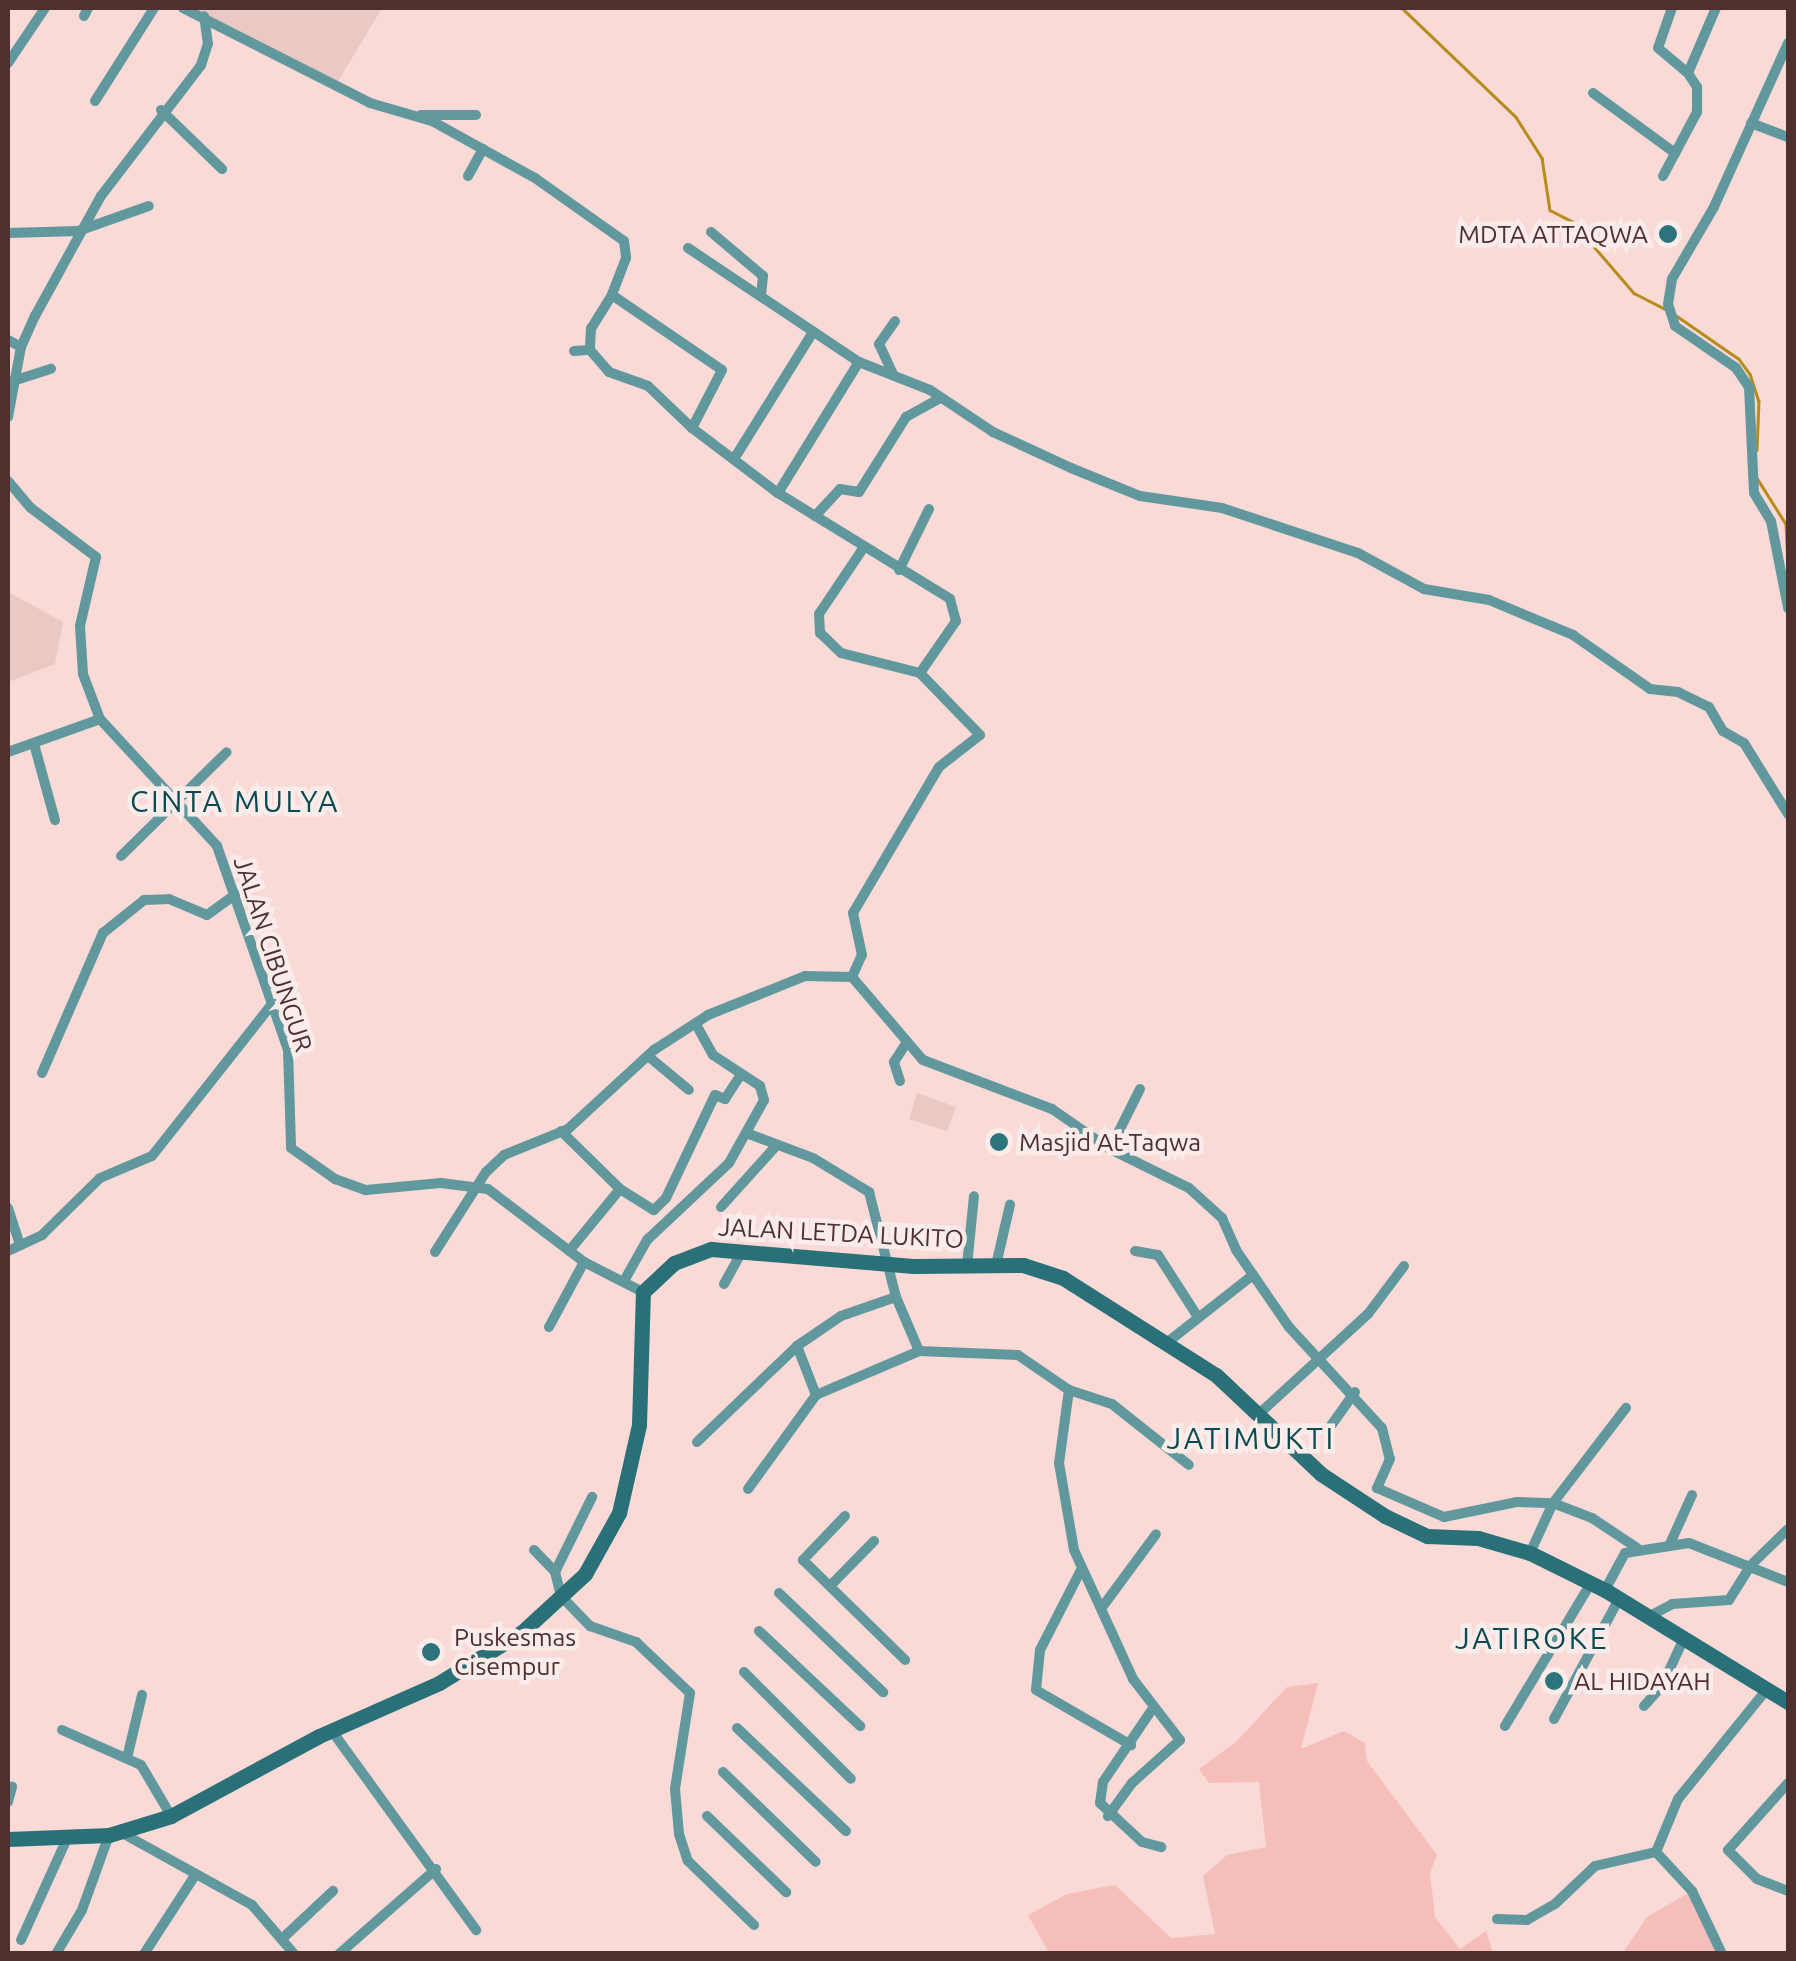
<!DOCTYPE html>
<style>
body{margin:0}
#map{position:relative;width:1796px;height:1961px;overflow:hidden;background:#f9dad7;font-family:Ubuntu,sans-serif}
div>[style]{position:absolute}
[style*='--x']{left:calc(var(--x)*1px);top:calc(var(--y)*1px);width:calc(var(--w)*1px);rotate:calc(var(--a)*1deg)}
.built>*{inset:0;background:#eac8c4}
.green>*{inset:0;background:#f5beb8}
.stream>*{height:2.5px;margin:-1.25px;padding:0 1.25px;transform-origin:1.25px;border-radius:1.25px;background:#b68c1a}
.street>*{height:10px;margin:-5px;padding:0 5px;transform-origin:5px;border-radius:5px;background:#61989e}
.secondary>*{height:15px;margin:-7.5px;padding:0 7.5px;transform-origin:7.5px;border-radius:7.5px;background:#297078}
.dots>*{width:28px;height:28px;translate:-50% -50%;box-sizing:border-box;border:5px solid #fbecea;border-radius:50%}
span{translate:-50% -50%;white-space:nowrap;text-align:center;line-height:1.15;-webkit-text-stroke:9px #fbecea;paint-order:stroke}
.poi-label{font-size:25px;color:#4e312e}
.right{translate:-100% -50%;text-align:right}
.left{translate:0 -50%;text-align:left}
.street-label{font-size:25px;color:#4e312e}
.quarter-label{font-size:30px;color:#094950;letter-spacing:2.5px}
.frame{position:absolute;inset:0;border:10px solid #4e312e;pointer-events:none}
</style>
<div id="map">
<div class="built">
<i style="clip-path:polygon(189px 8px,382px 8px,334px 88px)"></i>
<i style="clip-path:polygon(8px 592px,63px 622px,55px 664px,8px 682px)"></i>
<i style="clip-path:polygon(917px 1093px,956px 1107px,947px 1131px,909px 1119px)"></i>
</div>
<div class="green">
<i style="clip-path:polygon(1318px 1683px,1301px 1749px,1344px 1731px,1365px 1743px,1367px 1761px,1437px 1855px,1430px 1873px,1435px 1917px,1460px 1949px,1486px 1931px,1493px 1953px,1049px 1953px,1028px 1915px,1067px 1894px,1115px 1885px,1171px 1938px,1215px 1934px,1203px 1876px,1227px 1855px,1266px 1847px,1259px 1782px,1209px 1783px,1199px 1769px,1236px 1742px,1287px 1687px)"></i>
<i style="clip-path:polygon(1692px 1891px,1722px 1954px,1622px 1954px,1647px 1917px)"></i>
</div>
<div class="stream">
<i style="--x:1402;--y:8;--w:158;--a:43.7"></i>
<i style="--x:1516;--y:117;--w:49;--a:57.6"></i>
<i style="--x:1542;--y:158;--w:53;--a:81.3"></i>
<i style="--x:1550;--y:210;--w:25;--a:27"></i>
<i style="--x:1572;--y:221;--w:95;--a:49.3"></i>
<i style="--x:1634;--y:293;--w:35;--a:27"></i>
<i style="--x:1677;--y:316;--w:75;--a:34.7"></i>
<i style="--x:1739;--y:359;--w:19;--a:54"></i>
<i style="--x:1750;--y:374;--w:28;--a:72"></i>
<i style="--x:1759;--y:401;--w:49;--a:92.3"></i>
<i style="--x:1757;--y:478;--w:54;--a:57.8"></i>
<i style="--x:1786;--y:524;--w:43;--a:87.3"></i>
</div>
<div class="street">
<i style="--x:183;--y:8;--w:210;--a:26.9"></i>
<i style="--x:370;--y:103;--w:65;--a:16.2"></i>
<i style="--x:432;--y:121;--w:118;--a:29"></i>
<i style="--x:535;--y:178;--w:109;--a:35.3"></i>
<i style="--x:624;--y:241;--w:17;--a:83"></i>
<i style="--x:626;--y:258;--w:40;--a:111"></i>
<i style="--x:612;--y:295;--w:133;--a:34.3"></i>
<i style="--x:722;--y:370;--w:65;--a:117.3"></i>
<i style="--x:692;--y:428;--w:108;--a:37.1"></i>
<i style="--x:778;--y:493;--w:202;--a:31.6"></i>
<i style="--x:950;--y:599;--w:23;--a:75"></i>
<i style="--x:956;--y:621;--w:63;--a:124.7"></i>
<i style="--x:1672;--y:8;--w:42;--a:109.3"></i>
<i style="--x:1658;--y:48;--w:39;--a:40"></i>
<i style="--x:84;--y:16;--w:9;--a:-63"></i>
<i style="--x:1788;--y:43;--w:180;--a:114.3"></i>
<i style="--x:1714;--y:207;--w:83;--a:120.3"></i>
<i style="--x:1672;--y:279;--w:25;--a:99"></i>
<i style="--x:1668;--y:304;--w:23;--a:72"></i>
<i style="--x:1675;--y:326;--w:74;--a:34.5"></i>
<i style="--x:1736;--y:368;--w:23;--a:56"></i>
<i style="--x:1749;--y:387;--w:106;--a:87.3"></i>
<i style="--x:1754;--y:493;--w:33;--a:59"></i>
<i style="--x:1771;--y:521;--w:89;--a:78.9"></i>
<i style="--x:8;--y:63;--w:66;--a:-56.1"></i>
<i style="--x:1593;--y:93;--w:102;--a:36.2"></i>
<i style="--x:95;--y:101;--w:110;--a:-57.6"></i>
<i style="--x:161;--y:110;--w:85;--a:44"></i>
<i style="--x:421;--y:115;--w:55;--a:0"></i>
<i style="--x:1751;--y:123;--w:40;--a:21"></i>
<i style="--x:468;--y:176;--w:31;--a:-61"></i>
<i style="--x:1663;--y:176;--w:72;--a:-62"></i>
<i style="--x:1697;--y:112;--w:25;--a:-90"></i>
<i style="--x:1697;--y:87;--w:17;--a:-123"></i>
<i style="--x:1688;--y:73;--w:71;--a:-66.7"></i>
<i style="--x:711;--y:232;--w:68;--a:40.2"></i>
<i style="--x:763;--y:276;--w:18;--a:96"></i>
<i style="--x:8;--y:233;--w:70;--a:-1.6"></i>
<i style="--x:78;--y:231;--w:75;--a:-19.4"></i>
<i style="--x:688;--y:248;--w:206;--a:33.7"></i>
<i style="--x:859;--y:362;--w:76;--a:21.5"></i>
<i style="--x:930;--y:390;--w:76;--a:33.7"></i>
<i style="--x:993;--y:432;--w:86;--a:24.8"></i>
<i style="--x:1071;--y:468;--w:74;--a:22.1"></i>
<i style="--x:1140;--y:496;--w:83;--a:8.3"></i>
<i style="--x:1222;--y:508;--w:143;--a:18.3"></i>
<i style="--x:1358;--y:553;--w:75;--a:28.6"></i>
<i style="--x:1424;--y:589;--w:66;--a:9.6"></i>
<i style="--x:1489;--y:600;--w:91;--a:22.6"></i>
<i style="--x:1573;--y:635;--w:94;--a:35"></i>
<i style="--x:1650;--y:689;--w:28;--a:6"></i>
<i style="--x:1678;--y:692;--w:34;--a:26"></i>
<i style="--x:1709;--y:707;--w:28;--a:60"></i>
<i style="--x:1723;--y:731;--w:24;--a:30"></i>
<i style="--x:1744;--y:743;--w:84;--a:58.2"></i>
<i style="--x:612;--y:295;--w:39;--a:122"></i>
<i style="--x:591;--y:328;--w:22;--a:93"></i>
<i style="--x:590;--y:350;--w:29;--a:49"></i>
<i style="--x:609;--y:372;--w:41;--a:19.7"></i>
<i style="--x:648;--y:386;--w:61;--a:43.7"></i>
<i style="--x:8;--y:340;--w:15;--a:28"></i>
<i style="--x:574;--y:351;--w:16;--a:-4"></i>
<i style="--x:893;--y:374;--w:33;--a:-115"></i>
<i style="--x:879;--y:344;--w:28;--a:-55"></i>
<i style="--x:13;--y:381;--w:40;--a:-18"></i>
<i style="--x:8;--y:417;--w:71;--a:-79.5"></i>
<i style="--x:21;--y:347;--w:34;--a:-66"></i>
<i style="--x:35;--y:316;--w:137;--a:-61.2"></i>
<i style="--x:101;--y:196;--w:165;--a:-52.6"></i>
<i style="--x:201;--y:65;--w:22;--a:-72"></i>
<i style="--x:208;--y:44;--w:28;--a:-98"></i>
<i style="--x:734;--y:459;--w:150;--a:-58.1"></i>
<i style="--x:8;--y:481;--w:35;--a:50"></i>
<i style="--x:31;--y:508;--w:81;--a:37"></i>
<i style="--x:96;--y:557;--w:71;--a:103.1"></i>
<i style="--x:80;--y:626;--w:48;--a:86.4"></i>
<i style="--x:83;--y:674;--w:48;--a:69.3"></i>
<i style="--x:100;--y:719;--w:173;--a:47.3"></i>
<i style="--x:217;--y:846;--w:216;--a:70.8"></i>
<i style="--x:288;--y:1050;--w:98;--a:88.2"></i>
<i style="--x:291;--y:1148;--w:54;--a:35.2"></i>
<i style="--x:335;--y:1179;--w:33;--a:20"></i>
<i style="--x:366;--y:1190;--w:75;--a:-5.3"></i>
<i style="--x:441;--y:1183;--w:47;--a:7.3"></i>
<i style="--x:488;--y:1189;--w:121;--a:37.2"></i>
<i style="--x:584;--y:1262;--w:66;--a:27"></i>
<i style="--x:778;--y:493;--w:154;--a:-58.3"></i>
<i style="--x:815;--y:516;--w:37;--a:-47"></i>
<i style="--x:840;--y:489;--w:19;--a:9"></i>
<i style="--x:859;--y:492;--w:89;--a:-57.9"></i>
<i style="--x:906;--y:417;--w:39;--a:-29"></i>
<i style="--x:899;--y:570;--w:68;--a:-63.8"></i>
<i style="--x:34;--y:744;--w:79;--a:74.6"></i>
<i style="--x:8;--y:752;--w:98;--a:-19.7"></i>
<i style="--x:121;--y:856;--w:148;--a:-44.5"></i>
<i style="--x:852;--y:977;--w:24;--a:-66"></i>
<i style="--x:862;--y:955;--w:43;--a:-102.1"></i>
<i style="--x:853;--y:913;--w:169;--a:-59.5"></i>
<i style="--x:939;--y:767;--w:52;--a:-38"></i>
<i style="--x:980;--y:735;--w:86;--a:-134.1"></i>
<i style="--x:920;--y:673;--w:81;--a:-165.8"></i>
<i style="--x:841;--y:653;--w:29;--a:-136"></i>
<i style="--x:820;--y:633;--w:19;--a:-93"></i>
<i style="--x:819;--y:614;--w:81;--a:-56.1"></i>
<i style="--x:648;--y:1056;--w:53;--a:39.7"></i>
<i style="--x:42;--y:1073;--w:153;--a:-66.5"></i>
<i style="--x:103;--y:933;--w:53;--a:-38.8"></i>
<i style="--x:144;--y:900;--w:25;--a:-2"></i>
<i style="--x:169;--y:899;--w:41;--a:22.8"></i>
<i style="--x:207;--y:915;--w:36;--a:-36"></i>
<i style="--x:900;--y:1081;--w:20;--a:-108"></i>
<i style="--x:894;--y:1062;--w:20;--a:-57"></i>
<i style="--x:561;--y:1131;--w:83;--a:44.5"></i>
<i style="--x:620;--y:1189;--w:80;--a:129.4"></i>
<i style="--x:749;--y:1134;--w:68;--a:20.6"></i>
<i style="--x:813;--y:1158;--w:66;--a:31.3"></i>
<i style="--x:869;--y:1192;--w:108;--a:75.6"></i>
<i style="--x:896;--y:1297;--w:59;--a:66.9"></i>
<i style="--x:1110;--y:1149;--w:67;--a:-63.4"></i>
<i style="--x:620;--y:1189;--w:40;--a:32"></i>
<i style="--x:654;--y:1210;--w:17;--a:-45"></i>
<i style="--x:666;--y:1198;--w:114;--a:-64.6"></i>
<i style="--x:715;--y:1095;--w:11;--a:22"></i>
<i style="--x:725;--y:1099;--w:27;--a:-57"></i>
<i style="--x:721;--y:1207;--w:82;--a:-48"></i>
<i style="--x:8;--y:1208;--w:35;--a:72"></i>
<i style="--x:8;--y:1251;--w:38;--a:-25"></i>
<i style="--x:42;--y:1235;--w:81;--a:-44.5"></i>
<i style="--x:100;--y:1178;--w:56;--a:-22.9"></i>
<i style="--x:152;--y:1156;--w:195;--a:-51.7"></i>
<i style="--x:1135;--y:1251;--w:23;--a:10"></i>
<i style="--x:1158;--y:1255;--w:70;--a:57.2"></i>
<i style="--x:435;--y:1252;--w:95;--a:-57.5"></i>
<i style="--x:486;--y:1172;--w:25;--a:-43"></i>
<i style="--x:504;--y:1155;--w:69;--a:-22.1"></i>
<i style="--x:568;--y:1129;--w:117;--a:-42.6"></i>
<i style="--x:654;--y:1050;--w:64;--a:-32.9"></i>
<i style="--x:708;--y:1015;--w:105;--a:-21.9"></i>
<i style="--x:805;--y:976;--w:47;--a:1.2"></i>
<i style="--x:852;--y:977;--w:109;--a:49.5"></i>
<i style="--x:923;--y:1060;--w:138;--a:20.8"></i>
<i style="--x:1052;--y:1109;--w:70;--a:34.6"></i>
<i style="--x:1110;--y:1149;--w:88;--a:26.3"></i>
<i style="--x:1189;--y:1188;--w:45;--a:42.3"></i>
<i style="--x:1222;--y:1218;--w:35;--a:66"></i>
<i style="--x:1236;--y:1250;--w:93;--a:55.5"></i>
<i style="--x:1289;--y:1327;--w:137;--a:47.4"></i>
<i style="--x:1382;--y:1428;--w:32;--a:76"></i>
<i style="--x:1390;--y:1459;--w:32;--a:114"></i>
<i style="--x:1377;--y:1488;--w:73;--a:23.4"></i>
<i style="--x:1444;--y:1517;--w:75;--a:-11.6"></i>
<i style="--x:1517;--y:1502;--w:36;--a:2"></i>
<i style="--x:1553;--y:1503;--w:42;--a:21"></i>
<i style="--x:1592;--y:1518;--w:54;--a:33.7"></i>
<i style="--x:996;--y:1265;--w:62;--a:-76.9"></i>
<i style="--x:967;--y:1266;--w:70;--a:-84.3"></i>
<i style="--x:624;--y:1281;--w:47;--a:-60.7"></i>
<i style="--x:647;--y:1240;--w:112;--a:-43.2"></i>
<i style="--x:729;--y:1163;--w:72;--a:-60.9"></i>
<i style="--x:764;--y:1100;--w:15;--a:-106"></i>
<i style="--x:760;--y:1086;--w:56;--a:-146.6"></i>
<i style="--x:713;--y:1055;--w:35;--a:-119"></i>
<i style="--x:724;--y:1284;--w:39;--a:-61"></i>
<i style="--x:549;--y:1327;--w:74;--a:-61.7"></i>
<i style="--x:1169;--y:1341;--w:107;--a:-38.2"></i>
<i style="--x:797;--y:1346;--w:53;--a:68.8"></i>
<i style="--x:1069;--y:1390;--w:74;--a:97.8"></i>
<i style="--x:1059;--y:1463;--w:88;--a:80.2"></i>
<i style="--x:1074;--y:1550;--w:142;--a:65.4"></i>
<i style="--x:1133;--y:1679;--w:77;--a:52.4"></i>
<i style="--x:1180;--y:1740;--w:64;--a:138.1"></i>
<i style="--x:1132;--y:1783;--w:41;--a:126"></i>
<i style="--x:1261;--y:1412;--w:145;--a:-42.5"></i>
<i style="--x:1368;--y:1314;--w:60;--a:-53.1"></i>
<i style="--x:1330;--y:1427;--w:43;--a:-54.5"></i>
<i style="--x:697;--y:1442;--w:139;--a:-43.8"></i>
<i style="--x:797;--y:1346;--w:53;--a:-34.3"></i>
<i style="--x:841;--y:1316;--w:58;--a:-19.1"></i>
<i style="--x:748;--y:1489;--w:116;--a:-54.1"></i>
<i style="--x:816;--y:1395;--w:112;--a:-23.1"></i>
<i style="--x:919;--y:1351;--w:99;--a:2.3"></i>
<i style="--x:1018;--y:1355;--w:62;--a:34.5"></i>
<i style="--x:1069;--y:1390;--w:45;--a:18"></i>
<i style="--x:1112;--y:1404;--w:98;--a:38.4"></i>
<i style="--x:845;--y:1516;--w:61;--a:133.7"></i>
<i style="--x:803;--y:1560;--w:143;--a:44.4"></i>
<i style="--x:1669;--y:1546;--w:56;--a:-65.7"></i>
<i style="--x:534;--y:1550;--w:30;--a:46"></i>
<i style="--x:555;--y:1572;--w:25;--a:76"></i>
<i style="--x:561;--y:1596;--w:42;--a:46"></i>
<i style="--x:590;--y:1626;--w:49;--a:19.2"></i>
<i style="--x:636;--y:1642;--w:74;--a:43.4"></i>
<i style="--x:690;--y:1693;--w:97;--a:98.9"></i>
<i style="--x:675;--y:1789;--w:45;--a:84.9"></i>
<i style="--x:679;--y:1834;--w:28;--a:72"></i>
<i style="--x:688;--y:1861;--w:92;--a:44.1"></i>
<i style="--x:1530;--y:1553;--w:55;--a:-65.3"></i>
<i style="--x:1553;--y:1503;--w:120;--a:-52.5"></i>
<i style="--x:1082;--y:1568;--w:92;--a:117.1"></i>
<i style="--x:1040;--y:1650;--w:40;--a:95.7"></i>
<i style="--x:1036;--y:1690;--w:110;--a:30.1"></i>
<i style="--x:555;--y:1572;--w:84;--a:-63.7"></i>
<i style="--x:830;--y:1586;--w:63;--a:-45.6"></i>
<i style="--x:1605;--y:1590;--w:42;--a:-61.6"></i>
<i style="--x:1625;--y:1553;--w:65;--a:-8.9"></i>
<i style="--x:1689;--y:1543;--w:106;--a:21.5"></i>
<i style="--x:779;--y:1593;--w:144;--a:43.6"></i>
<i style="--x:1103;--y:1606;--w:89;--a:-53.6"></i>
<i style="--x:1648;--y:1617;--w:27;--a:-28"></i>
<i style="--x:1672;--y:1604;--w:57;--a:-4"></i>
<i style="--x:1729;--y:1600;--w:41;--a:-57.8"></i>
<i style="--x:1751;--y:1565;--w:52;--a:-44.2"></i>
<i style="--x:759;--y:1631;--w:139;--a:43.2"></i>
<i style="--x:744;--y:1672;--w:151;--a:45"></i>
<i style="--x:1644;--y:1706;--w:27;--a:-48"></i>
<i style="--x:1662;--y:1686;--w:53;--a:-65.4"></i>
<i style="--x:1151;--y:1711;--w:86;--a:124.1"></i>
<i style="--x:1103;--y:1782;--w:21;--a:98"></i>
<i style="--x:1100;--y:1803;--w:57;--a:42.9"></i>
<i style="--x:1142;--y:1842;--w:20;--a:15"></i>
<i style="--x:1554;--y:1719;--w:136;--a:-61.6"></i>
<i style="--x:1505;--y:1726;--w:167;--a:-59"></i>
<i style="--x:737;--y:1728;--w:150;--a:43.4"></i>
<i style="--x:62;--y:1730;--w:86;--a:23.9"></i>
<i style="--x:141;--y:1765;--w:59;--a:59.5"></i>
<i style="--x:332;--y:1731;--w:246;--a:54.1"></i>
<i style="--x:127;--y:1758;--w:65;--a:-76.6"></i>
<i style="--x:723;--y:1772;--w:129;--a:44.1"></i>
<i style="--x:1788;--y:1783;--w:90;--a:131.8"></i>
<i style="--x:1728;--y:1850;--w:41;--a:45"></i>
<i style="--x:1757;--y:1879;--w:33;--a:21"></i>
<i style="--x:8;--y:1802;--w:16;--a:-75"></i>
<i style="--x:707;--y:1816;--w:110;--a:43.9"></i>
<i style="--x:122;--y:1833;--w:149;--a:29"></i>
<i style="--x:252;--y:1905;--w:65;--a:49.4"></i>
<i style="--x:1656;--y:1852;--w:53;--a:47.3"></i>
<i style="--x:1692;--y:1891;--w:70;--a:64.5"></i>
<i style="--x:1497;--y:1919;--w:30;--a:2"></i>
<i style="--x:1527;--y:1920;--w:32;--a:-30"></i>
<i style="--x:1555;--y:1904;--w:55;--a:-43.5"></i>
<i style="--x:1595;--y:1866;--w:63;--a:-12.9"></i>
<i style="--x:1656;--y:1852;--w:57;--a:-67.5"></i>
<i style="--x:1678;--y:1799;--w:143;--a:-51"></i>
<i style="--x:285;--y:1936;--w:66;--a:-43.2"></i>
<i style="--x:21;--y:1940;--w:109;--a:-65.6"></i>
<i style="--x:56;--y:1954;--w:51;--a:-59.4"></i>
<i style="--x:82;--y:1910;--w:80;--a:-70.2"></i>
<i style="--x:144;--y:1954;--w:92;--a:-57"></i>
<i style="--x:339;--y:1954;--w:129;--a:-41.2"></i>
</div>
<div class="secondary">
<i style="--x:8;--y:1839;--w:101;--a:-2.3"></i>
<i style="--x:109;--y:1835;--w:65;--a:-17"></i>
<i style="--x:171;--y:1816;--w:168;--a:-28.4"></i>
<i style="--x:319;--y:1736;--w:131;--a:-23.8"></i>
<i style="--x:439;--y:1683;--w:97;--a:-31.6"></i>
<i style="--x:522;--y:1632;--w:86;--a:-42.6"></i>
<i style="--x:585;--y:1574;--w:70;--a:-60.9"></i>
<i style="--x:619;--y:1513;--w:90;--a:-77.2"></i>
<i style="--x:639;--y:1425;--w:133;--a:-88.3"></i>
<i style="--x:643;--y:1292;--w:42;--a:-43.1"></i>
<i style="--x:674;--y:1263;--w:40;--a:-21"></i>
<i style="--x:711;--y:1249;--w:203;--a:4.8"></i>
<i style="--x:913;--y:1266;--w:110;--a:-0.5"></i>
<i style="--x:1023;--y:1265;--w:42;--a:18"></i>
<i style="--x:1063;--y:1278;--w:181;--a:32.4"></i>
<i style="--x:1216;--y:1375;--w:144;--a:43.3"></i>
<i style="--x:1321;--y:1474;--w:77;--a:33.3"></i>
<i style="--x:1385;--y:1516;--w:47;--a:25.5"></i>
<i style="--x:1427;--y:1536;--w:51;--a:2.2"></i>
<i style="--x:1478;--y:1538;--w:54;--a:16.1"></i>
<i style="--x:1530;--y:1553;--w:84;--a:26.3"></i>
<i style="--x:1605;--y:1590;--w:215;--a:31.5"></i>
</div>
<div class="dots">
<i style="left:1668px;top:234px;background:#2c757d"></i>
<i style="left:999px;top:1142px;background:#2c757d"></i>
<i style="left:431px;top:1652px;background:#2c757d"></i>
<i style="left:1554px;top:1681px;background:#2c757d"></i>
</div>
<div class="poi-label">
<span class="right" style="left:1648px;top:234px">MDTA ATTAQWA</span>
<span class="left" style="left:1019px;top:1142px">Masjid At-Taqwa</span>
<span class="left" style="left:454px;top:1652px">Puskesmas<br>Cisempur</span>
<span class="left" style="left:1574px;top:1681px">AL HIDAYAH</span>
</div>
<div class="street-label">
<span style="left:273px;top:954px;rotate:72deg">JALAN CIBUNGUR</span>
<span style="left:841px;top:1233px;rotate:3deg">JALAN LETDA LUKITO</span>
</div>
<div class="quarter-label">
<span style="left:235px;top:801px">CINTA MULYA</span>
<span style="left:1251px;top:1438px">JATIMUKTI</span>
<span style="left:1532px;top:1638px">JATIROKE</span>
</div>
<div class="frame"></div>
</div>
